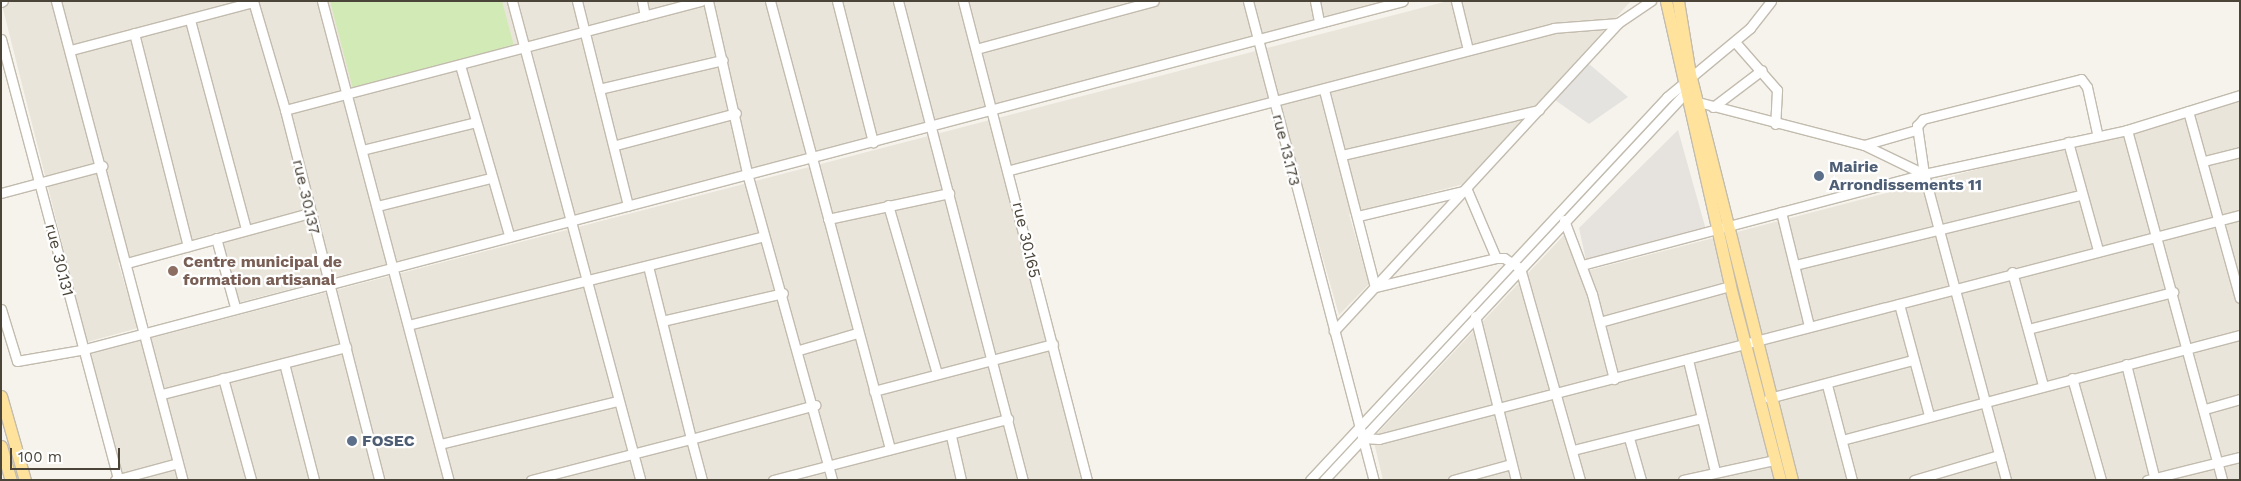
<!DOCTYPE html>
<style>
body{margin:0}
#map{position:relative;width:2241px;height:481px;overflow:hidden;background:#f6f3ec;font-family:"Work Sans",sans-serif}
div>[style]{position:absolute}
[style*='--x']{left:calc(var(--x)*1px);top:calc(var(--y)*1px);width:calc(var(--w)*1px);rotate:calc(var(--a)*1deg)}
.residential>*{inset:0;background:#eae5da}
.industrial>*{inset:0;background:#e6e2dd}
.green>*{inset:0;background:#d2eab5}
.parking>*{inset:0;background:#e5e3e0}
.roads{filter:drop-shadow(1px 0 #c2bbae) drop-shadow(-1px 0 #c2bbae) drop-shadow(0 1px #c2bbae) drop-shadow(0 -1px #c2bbae)}
.minor>*{height:9px;margin:-4.5px;padding:0 4.5px;transform-origin:4.5px;border-radius:4.5px;background:#fff}
.major>*{height:11px;margin:-5.5px;padding:0 5.5px;transform-origin:5.5px;border-radius:5.5px;background:#ffe39c}
.dots>*{width:14px;height:14px;translate:-50% -50%;box-sizing:border-box;border:2px solid #fff;border-radius:50%}
span{translate:-50% -50%;white-space:nowrap;text-align:center;line-height:1.15;-webkit-text-stroke:4.5px #fff;paint-order:stroke}
.street-label{font-size:16px;color:#4b4439}
.service-label{font-size:16px;color:#4e5e75;font-weight:700}
.left{translate:0 -50%;text-align:left}
.education-label{font-size:16px;color:#785e54;font-weight:700}
.frame{position:absolute;inset:0;border:2px solid #4b4439;pointer-events:none}
.scale{position:absolute;left:10px;top:448px;width:110px;height:22px;box-sizing:border-box;border:2px solid #4b4439;border-top:0;padding-left:6px;font-size:15px;line-height:18px;white-space:nowrap;color:#4b4439;-webkit-text-stroke:4px #fff;paint-order:stroke}
</style>
<div id="map">
<div class="residential">
<i style="clip-path:polygon(1px 1px,1394px 1px,237px 303px,218px 232px,118px 262px,138px 328px,87px 342px)"></i>
<i style="clip-path:polygon(1448px 1px,1631px 1px,1464px 184px,1349px 214px,1369px 284px,1339px 315px,1277px 97px,1004px 168px,1083px 480px,122px 480px,86px 355px)"></i>
<i style="clip-path:polygon(2240px 101px,2240px 480px,1383px 480px,1373px 438px,1566px 233px,1579px 273px)"></i>
</div>
<div class="industrial">
<i style="clip-path:polygon(1678px 130px,1706px 230px,1586px 260px,1579px 228px)"></i>
</div>
<div class="green">
<i style="clip-path:polygon(330px 1px,502px 1px,514px 46px,353px 89px)"></i>
</div>
<div class="parking">
<i style="clip-path:polygon(1588px 63px,1628px 97px,1589px 124px,1555px 100px)"></i>
</div>
<div class="roads">
<div class="minor">
<i style="--x:56;--y:1;--w:496;--a:75.2"></i>
<i style="--x:253;--y:1;--w:114;--a:73.6"></i>
<i style="--x:285;--y:110;--w:382;--a:75.7"></i>
<i style="--x:322;--y:1;--w:496;--a:75.2"></i>
<i style="--x:512;--y:1;--w:496;--a:75"></i>
<i style="--x:577;--y:1;--w:211;--a:76"></i>
<i style="--x:642;--y:1;--w:15;--a:79"></i>
<i style="--x:708;--y:1;--w:176;--a:77.2"></i>
<i style="--x:747;--y:173;--w:319;--a:74.5"></i>
<i style="--x:770;--y:1;--w:464;--a:75"></i>
<i style="--x:837;--y:1;--w:146;--a:75.7"></i>
<i style="--x:898;--y:1;--w:495;--a:75.4"></i>
<i style="--x:963;--y:1;--w:495;--a:75.5"></i>
<i style="--x:1248;--y:1;--w:495;--a:75.3"></i>
<i style="--x:1315;--y:1;--w:20;--a:79"></i>
<i style="--x:1456;--y:1;--w:50;--a:76.2"></i>
<i style="--x:1;--y:2;--w:2;--a:-27"></i>
<i style="--x:190;--y:20;--w:216;--a:75"></i>
<i style="--x:134;--y:33;--w:220;--a:75.8"></i>
<i style="--x:1;--y:39;--w:456;--a:75.1"></i>
<i style="--x:1735;--y:42;--w:64;--a:48.8"></i>
<i style="--x:1777;--y:90;--w:34;--a:93"></i>
<i style="--x:976;--y:49;--w:184;--a:-15.1"></i>
<i style="--x:71;--y:50;--w:188;--a:-14.8"></i>
<i style="--x:460;--y:65;--w:177;--a:73.9"></i>
<i style="--x:599;--y:89;--w:127;--a:-13.2"></i>
<i style="--x:1324;--y:90;--w:203;--a:75.5"></i>
<i style="--x:1375;--y:287;--w:124;--a:-13.5"></i>
<i style="--x:1496;--y:258;--w:8;--a:0"></i>
<i style="--x:1504;--y:258;--w:19;--a:32"></i>
<i style="--x:1520;--y:268;--w:220;--a:74.2"></i>
<i style="--x:1698;--y:102;--w:171;--a:14.5"></i>
<i style="--x:1864;--y:145;--w:67;--a:25.8"></i>
<i style="--x:1713;--y:107;--w:61;--a:-37.1"></i>
<i style="--x:285;--y:110;--w:430;--a:-14.7"></i>
<i style="--x:2188;--y:111;--w:194;--a:74.5"></i>
<i style="--x:2127;--y:130;--w:363;--a:74.8"></i>
<i style="--x:2068;--y:142;--w:112;--a:74.5"></i>
<i style="--x:616;--y:145;--w:124;--a:-14.9"></i>
<i style="--x:1864;--y:145;--w:54;--a:-16.1"></i>
<i style="--x:362;--y:150;--w:117;--a:-13.8"></i>
<i style="--x:1342;--y:155;--w:202;--a:-12.9"></i>
<i style="--x:2204;--y:161;--w:37;--a:-14"></i>
<i style="--x:1010;--y:170;--w:562;--a:-14.63"></i>
<i style="--x:1554;--y:28;--w:64;--a:-4.5"></i>
<i style="--x:1;--y:193;--w:105;--a:-15"></i>
<i style="--x:888;--y:205;--w:176;--a:73.8"></i>
<i style="--x:377;--y:206;--w:116;--a:-13.9"></i>
<i style="--x:1781;--y:212;--w:117;--a:76.2"></i>
<i style="--x:1358;--y:216;--w:112;--a:-13.4"></i>
<i style="--x:1467;--y:190;--w:74;--a:66.9"></i>
<i style="--x:828;--y:219;--w:124;--a:-12.1"></i>
<i style="--x:1564;--y:220;--w:79;--a:69.3"></i>
<i style="--x:1592;--y:294;--w:88;--a:75.5"></i>
<i style="--x:216;--y:238;--w:72;--a:74.6"></i>
<i style="--x:127;--y:263;--w:190;--a:-15.3"></i>
<i style="--x:1582;--y:265;--w:354;--a:-14.9"></i>
<i style="--x:1924;--y:174;--w:208;--a:-12.2"></i>
<i style="--x:2127;--y:130;--w:118;--a:-17.2"></i>
<i style="--x:1795;--y:265;--w:294;--a:-13.8"></i>
<i style="--x:648;--y:266;--w:178;--a:76"></i>
<i style="--x:691;--y:439;--w:129;--a:-15.3"></i>
<i style="--x:2012;--y:272;--w:117;--a:74.7"></i>
<i style="--x:1899;--y:304;--w:115;--a:74.9"></i>
<i style="--x:1;--y:309;--w:54;--a:72.9"></i>
<i style="--x:17;--y:361;--w:65;--a:-9.8"></i>
<i style="--x:81;--y:350;--w:1367;--a:-14.79"></i>
<i style="--x:1475;--y:316;--w:169;--a:76"></i>
<i style="--x:662;--y:321;--w:124;--a:-13"></i>
<i style="--x:1600;--y:322;--w:135;--a:-15.5"></i>
<i style="--x:408;--y:325;--w:367;--a:-14"></i>
<i style="--x:2028;--y:329;--w:150;--a:-14.3"></i>
<i style="--x:1334;--y:331;--w:419;--a:-47.3"></i>
<i style="--x:1618;--y:23;--w:40;--a:-34"></i>
<i style="--x:799;--y:350;--w:60;--a:-16.3"></i>
<i style="--x:1688;--y:360;--w:115;--a:76.4"></i>
<i style="--x:284;--y:363;--w:121;--a:75.6"></i>
<i style="--x:2126;--y:364;--w:120;--a:76"></i>
<i style="--x:223;--y:378;--w:106;--a:74.6"></i>
<i style="--x:2072;--y:378;--w:106;--a:74.1"></i>
<i style="--x:1827;--y:385;--w:98;--a:75.3"></i>
<i style="--x:874;--y:391;--w:185;--a:-14.7"></i>
<i style="--x:162;--y:394;--w:190;--a:-14.3"></i>
<i style="--x:1769;--y:398;--w:149;--a:-14.8"></i>
<i style="--x:2205;--y:409;--w:36;--a:-16"></i>
<i style="--x:951;--y:436;--w:45;--a:77.2"></i>
<i style="--x:1362;--y:438;--w:17;--a:3"></i>
<i style="--x:1379;--y:439;--w:890;--a:-14.58"></i>
<i style="--x:1629;--y:438;--w:44;--a:74.1"></i>
<i style="--x:1842;--y:440;--w:412;--a:-14.8"></i>
<i style="--x:440;--y:444;--w:183;--a:-13.6"></i>
<i style="--x:1573;--y:450;--w:132;--a:-14"></i>
<i style="--x:115;--y:480;--w:65;--a:-15.1"></i>
<i style="--x:531;--y:480;--w:165;--a:-14.4"></i>
<i style="--x:691;--y:439;--w:42;--a:75"></i>
<i style="--x:773;--y:480;--w:243;--a:-14.6"></i>
<i style="--x:1310;--y:480;--w:524;--a:-47.01"></i>
<i style="--x:1667;--y:97;--w:108;--a:-39.7"></i>
<i style="--x:1750;--y:28;--w:34;--a:-52"></i>
<i style="--x:1324;--y:480;--w:535;--a:-46.97"></i>
<i style="--x:1453;--y:480;--w:60;--a:-15.4"></i>
<i style="--x:1683;--y:480;--w:94;--a:-12.3"></i>
<i style="--x:1914;--y:480;--w:89;--a:-16.4"></i>
<i style="--x:2006;--y:480;--w:317;--a:-105"></i>
<i style="--x:1924;--y:174;--w:49;--a:-98.3"></i>
<i style="--x:1917;--y:126;--w:9;--a:-49"></i>
<i style="--x:1923;--y:119;--w:163;--a:-14.2"></i>
<i style="--x:2081;--y:79;--w:10;--a:53"></i>
<i style="--x:2087;--y:87;--w:47;--a:77.7"></i>
<i style="--x:2147;--y:480;--w:96;--a:-13.9"></i>
</div>
<div class="major">
<i style="--x:1666;--y:1;--w:292;--a:77.3"></i>
<i style="--x:1730;--y:286;--w:200;--a:75.5"></i>
<i style="--x:1678;--y:1;--w:74;--a:80.7"></i>
<i style="--x:1690;--y:74;--w:419;--a:75.9"></i>
<i style="--x:1;--y:396;--w:87;--a:74.1"></i>
<i style="--x:1;--y:446;--w:35;--a:74"></i>
</div>
</div>
<div class="dots">
<i style="left:1819px;top:176px;background:#5c6f8a"></i>
<i style="left:173px;top:271px;background:#8d6e63"></i>
<i style="left:352px;top:441px;background:#5c6f8a"></i>
</div>
<div class="street-label">
<span style="left:1286px;top:150px;rotate:76deg">rue 13.173</span>
<span style="left:306px;top:197px;rotate:77deg">rue 30.137</span>
<span style="left:1026px;top:240px;rotate:77deg">rue 30.165</span>
<span style="left:59px;top:260px;rotate:76deg">rue 30.131</span>
</div>
<div class="service-label">
<span class="left" style="left:1829px;top:176px">Mairie<br>Arrondissements 11</span>
<span class="left" style="left:362px;top:441px">FOSEC</span>
</div>
<div class="education-label">
<span class="left" style="left:183px;top:271px">Centre municipal de<br>formation artisanal</span>
</div>
<div class="frame"></div>
<div class="scale">100 m</div>
</div>
